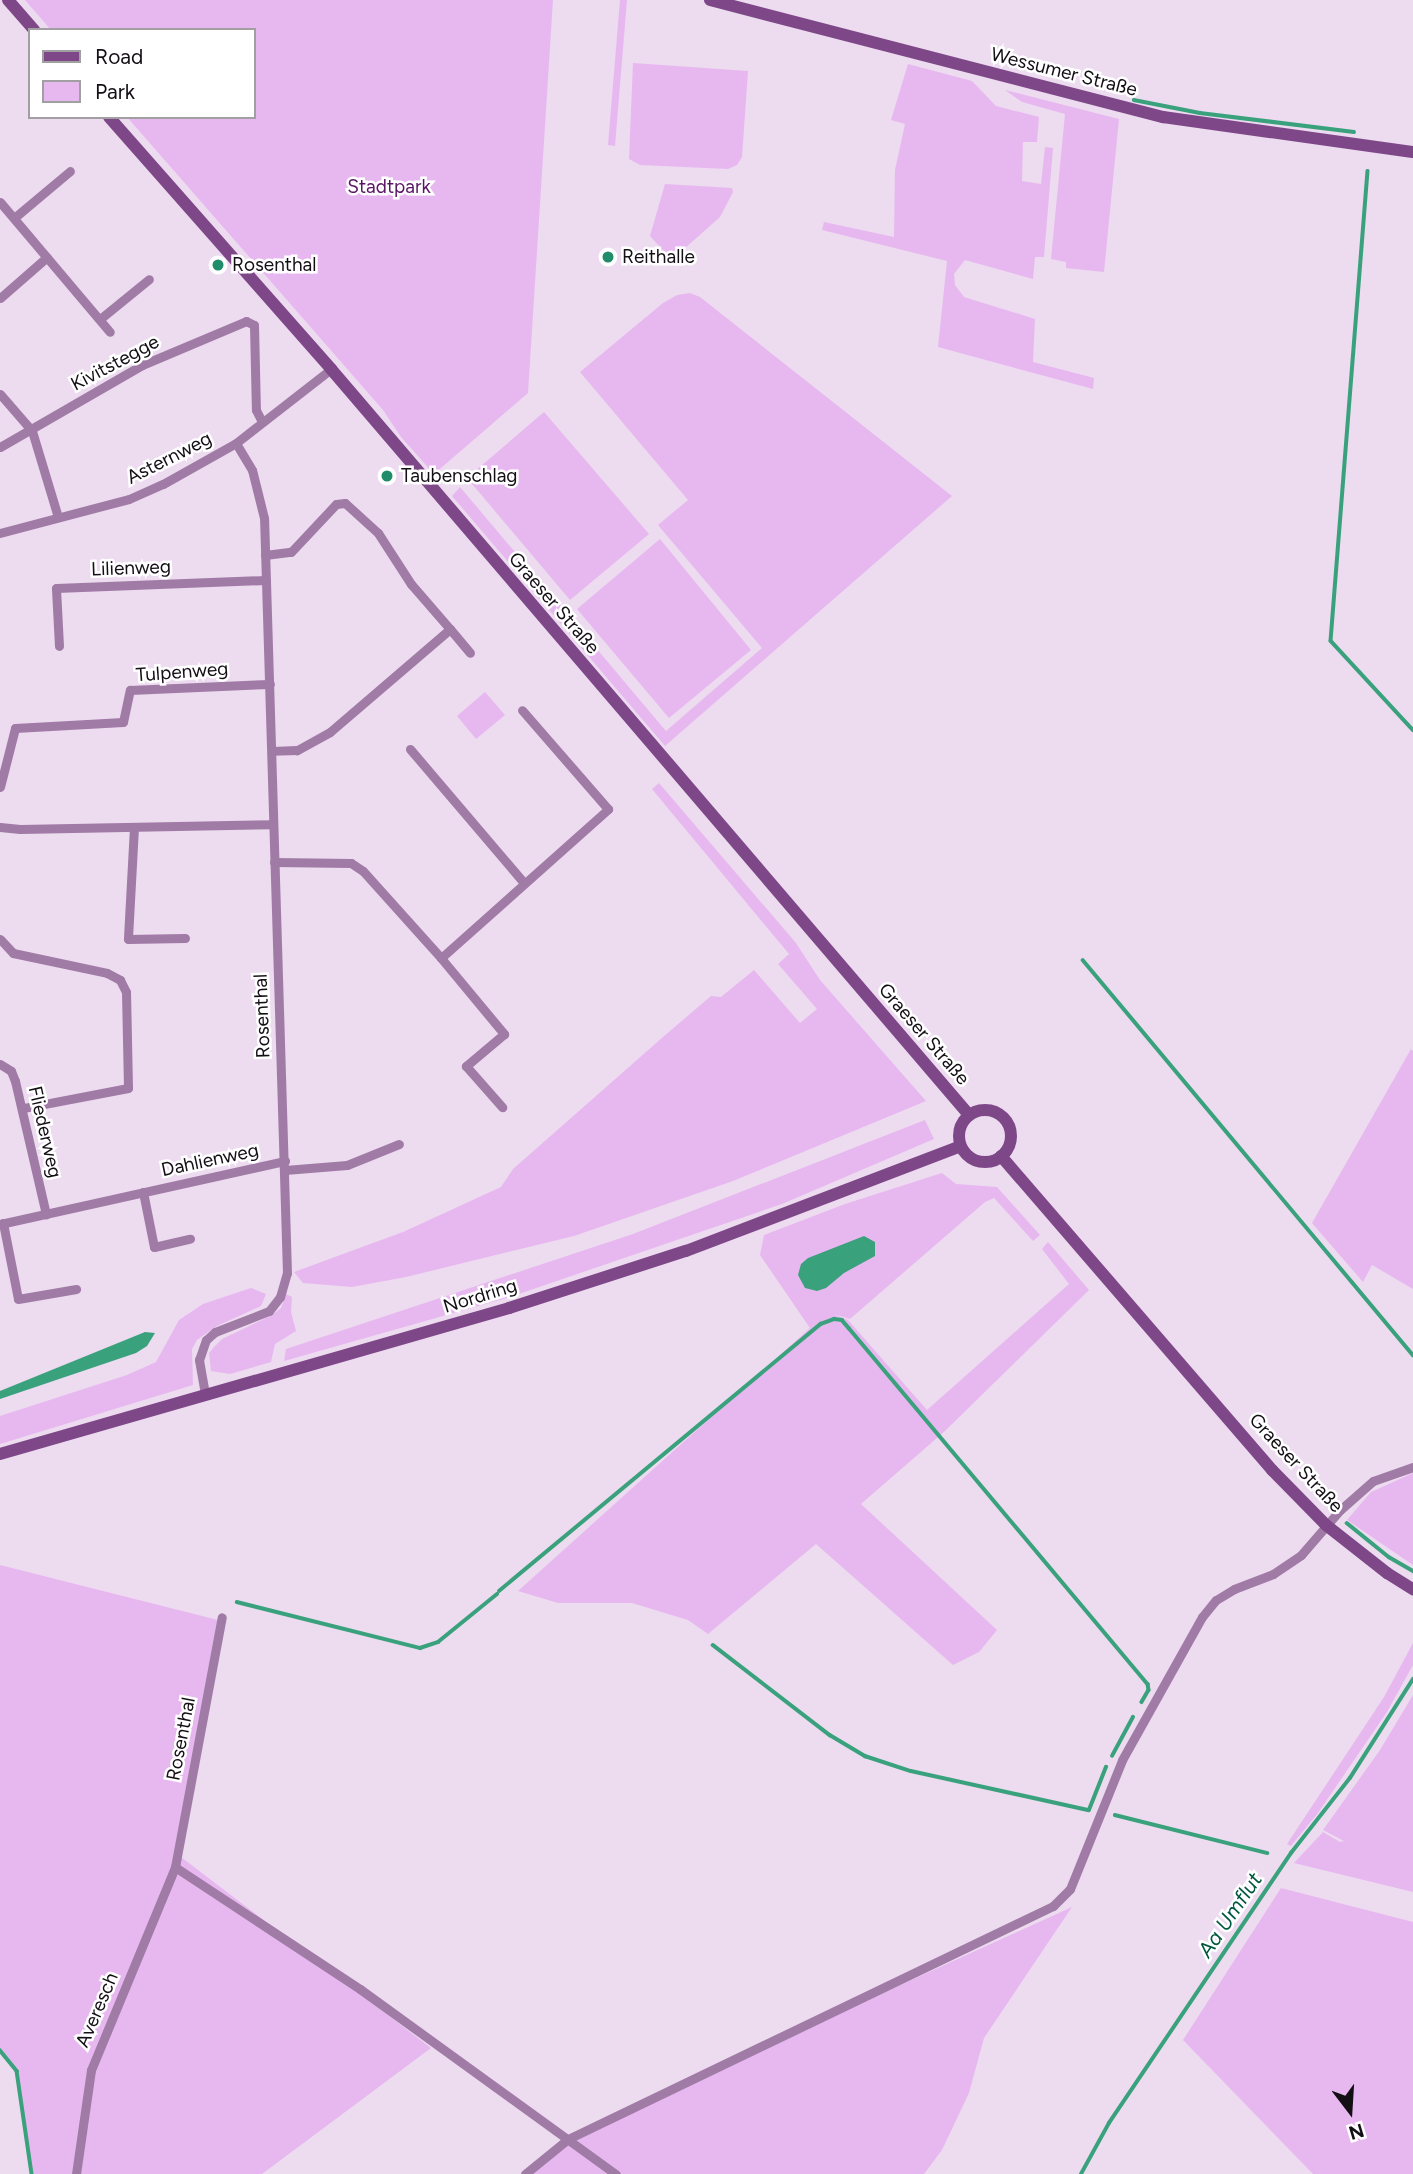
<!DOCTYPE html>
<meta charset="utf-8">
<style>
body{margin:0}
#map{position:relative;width:1413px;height:2174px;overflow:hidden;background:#eddbf0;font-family:Figtree,sans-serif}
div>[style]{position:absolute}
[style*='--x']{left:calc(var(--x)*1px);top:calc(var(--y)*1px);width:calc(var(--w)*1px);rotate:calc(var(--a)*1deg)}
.green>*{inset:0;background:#e7b8ef}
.water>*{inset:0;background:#3aa17d}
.stream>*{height:3.5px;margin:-1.75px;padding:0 1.75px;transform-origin:1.75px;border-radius:1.75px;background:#3aa17d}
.minor>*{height:9px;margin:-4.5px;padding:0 4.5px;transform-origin:4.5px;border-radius:4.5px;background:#a07ba6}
.secondary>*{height:12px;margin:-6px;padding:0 6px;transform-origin:6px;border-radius:6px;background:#7e4888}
.secondary>.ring{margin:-6px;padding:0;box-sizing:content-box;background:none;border:12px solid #7e4888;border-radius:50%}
.dots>*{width:19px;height:19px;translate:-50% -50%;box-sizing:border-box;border:4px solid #fff;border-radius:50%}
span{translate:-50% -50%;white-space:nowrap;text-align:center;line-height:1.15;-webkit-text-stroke:5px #fff;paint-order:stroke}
.street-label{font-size:19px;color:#140f15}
.park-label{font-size:19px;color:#591564}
.poi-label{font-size:19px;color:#140f15}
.left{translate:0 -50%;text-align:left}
.water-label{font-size:21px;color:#00583f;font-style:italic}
.legend{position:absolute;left:28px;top:28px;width:228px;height:91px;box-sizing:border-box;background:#fff;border:2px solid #a19fa1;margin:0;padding:9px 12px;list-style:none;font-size:21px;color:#140f15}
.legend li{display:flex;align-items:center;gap:14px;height:35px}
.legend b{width:35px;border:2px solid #a19fa1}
.north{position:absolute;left:1315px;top:2076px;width:70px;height:70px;-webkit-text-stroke:5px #fff;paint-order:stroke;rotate:163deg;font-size:19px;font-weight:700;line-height:28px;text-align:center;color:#140f15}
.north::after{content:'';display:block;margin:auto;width:24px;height:32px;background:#140f15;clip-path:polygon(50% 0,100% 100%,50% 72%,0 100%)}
</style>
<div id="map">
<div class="green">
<i style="clip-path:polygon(25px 0,553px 0,528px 393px,434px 474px,401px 437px,383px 410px,127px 117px,254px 117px,254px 30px,51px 30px)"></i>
<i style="clip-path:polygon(620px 0,627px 0,615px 146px,608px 145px)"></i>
<i style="clip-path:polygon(633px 63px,748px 71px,742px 157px,737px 165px,728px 169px,640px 165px,629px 159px)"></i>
<i style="clip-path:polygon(908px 64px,972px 81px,996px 106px,1039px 117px,1037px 142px,1023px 142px,1022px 181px,1041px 184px,1045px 147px,1053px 148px,1044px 257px,1035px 257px,1033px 279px,965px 260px,954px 274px,955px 285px,964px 297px,1035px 319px,1033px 362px,1094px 378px,1093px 389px,938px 347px,947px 261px,822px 230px,824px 222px,894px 237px,895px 170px,905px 124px,891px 120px)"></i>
<i style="clip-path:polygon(1005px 90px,1119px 119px,1104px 272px,1066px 268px,1066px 262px,1051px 259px,1065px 114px,1022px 102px)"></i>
<i style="clip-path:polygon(665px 184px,732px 188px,733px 192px,720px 217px,675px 257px,669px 257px,650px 236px)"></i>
<i style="clip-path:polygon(690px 293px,700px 297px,952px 496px,665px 746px,452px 496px,460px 487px,666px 731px,762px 648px,658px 525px,688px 500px,580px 372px,663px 303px,677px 295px)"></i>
<i style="clip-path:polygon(544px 412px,649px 534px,570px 600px,467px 478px)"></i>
<i style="clip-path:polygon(660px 539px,751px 650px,669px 718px,577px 609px)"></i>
<i style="clip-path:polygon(485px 692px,505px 715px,476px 739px,457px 716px)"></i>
<i style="clip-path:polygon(659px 783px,796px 943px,820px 980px,926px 1101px,733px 1181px,574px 1236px,406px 1277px,352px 1287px,303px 1283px,294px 1272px,403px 1232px,501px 1187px,513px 1169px,663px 1037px,711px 996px,721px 997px,754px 970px,800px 1023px,817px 1009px,778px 964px,789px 954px,652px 789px)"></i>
<i style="clip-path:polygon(1411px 1049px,1413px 1051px,1413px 1289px,1372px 1265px,1363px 1282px,1312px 1223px)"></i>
<i style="clip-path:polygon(925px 1120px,934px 1139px,782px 1204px,510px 1297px,284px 1361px,286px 1349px,633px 1234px)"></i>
<i style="clip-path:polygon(942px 1173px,956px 1184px,997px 1187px,1040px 1235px,1033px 1241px,994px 1198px,985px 1202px,850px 1319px,833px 1314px,848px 1320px,927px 1410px,1069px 1284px,1042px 1249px,1048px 1242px,1089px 1290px,945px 1431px,861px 1504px,997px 1630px,979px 1652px,953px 1665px,816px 1544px,708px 1634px,688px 1620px,632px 1603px,558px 1603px,518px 1591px,810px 1328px,760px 1255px,764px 1235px,845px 1204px)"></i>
<i style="clip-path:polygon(251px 1288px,266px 1294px,261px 1306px,217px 1326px,197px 1340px,192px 1349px,193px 1385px,0 1444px,0 1416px,127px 1375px,156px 1362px,179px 1320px,203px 1304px)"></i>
<i style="clip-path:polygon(286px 1294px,292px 1297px,291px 1312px,296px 1331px,275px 1344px,271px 1362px,230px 1374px,211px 1371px,209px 1353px,214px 1347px,222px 1339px,272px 1315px,281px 1308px)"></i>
<i style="clip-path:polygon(1413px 1473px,1413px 1565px,1347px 1520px,1371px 1492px)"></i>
<i style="clip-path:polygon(0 1565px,218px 1620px,181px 1857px,431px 2048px,262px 2174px,32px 2174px,17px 2071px,0 2047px)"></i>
<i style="clip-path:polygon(1413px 1643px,1413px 1665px,1387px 1712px,1318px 1813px,1291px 1846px,1287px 1844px,1384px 1697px)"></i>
<i style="clip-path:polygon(1413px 1695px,1413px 1892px,1294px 1863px,1323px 1832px,1340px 1842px,1344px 1841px,1323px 1830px,1380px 1750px)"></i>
<i style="clip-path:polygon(1281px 1888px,1413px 1922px,1413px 2174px,1313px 2174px,1183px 2040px)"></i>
<i style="clip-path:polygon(1072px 1907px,984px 2038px,969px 2093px,942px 2150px,924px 2174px,525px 2174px,571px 2135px)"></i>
</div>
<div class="water">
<i style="clip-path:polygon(864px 1236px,875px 1242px,875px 1256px,844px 1273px,826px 1288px,817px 1291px,805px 1288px,798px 1275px,801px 1264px,808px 1258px)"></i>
<i style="clip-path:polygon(145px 1332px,155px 1333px,147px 1346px,136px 1353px,0 1399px,0 1391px)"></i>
</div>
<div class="stream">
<i style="--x:1134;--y:100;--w:67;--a:11.1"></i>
<i style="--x:1200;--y:113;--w:155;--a:7"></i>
<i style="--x:1368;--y:171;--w:471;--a:94.5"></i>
<i style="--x:1331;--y:641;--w:121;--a:47.3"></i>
<i style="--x:1083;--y:960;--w:515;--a:50.12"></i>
<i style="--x:1347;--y:1523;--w:54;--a:39"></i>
<i style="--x:1389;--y:1557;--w:28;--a:30"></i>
<i style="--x:499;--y:1591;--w:418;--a:-39.7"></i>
<i style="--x:821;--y:1324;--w:14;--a:-21"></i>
<i style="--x:834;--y:1319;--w:8;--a:7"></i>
<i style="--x:842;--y:1320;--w:11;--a:49"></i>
<i style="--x:849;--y:1328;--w:465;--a:50"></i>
<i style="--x:1148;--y:1684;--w:6;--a:81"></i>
<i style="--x:1149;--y:1690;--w:14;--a:120"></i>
<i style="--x:237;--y:1602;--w:189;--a:14.1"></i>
<i style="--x:420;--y:1648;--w:19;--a:-18"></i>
<i style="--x:438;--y:1642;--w:76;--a:-39.1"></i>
<i style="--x:713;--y:1645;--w:148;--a:37.6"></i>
<i style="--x:830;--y:1735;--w:41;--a:31"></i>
<i style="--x:865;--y:1756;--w:48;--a:18.1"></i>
<i style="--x:911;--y:1771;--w:182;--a:12.4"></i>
<i style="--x:1089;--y:1810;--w:46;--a:-68.4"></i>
<i style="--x:1112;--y:1756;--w:44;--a:-61.7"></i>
<i style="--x:1115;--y:1815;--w:157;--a:14"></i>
<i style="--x:0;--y:2050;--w:27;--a:51"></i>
<i style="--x:17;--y:2071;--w:104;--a:81.7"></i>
<i style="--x:1081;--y:2174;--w:58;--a:-61.2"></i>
<i style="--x:1109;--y:2123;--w:326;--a:-56"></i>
<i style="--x:1291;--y:1853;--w:95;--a:-51.8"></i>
<i style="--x:1350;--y:1778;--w:117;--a:-57.5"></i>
</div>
<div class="minor">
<i style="--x:0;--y:202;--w:170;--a:49.8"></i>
<i style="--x:14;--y:218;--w:73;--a:-40"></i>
<i style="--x:0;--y:298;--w:62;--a:-41.1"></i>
<i style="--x:100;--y:319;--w:63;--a:-39.2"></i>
<i style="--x:0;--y:394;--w:49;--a:49.1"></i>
<i style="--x:32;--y:431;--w:90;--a:73.2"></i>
<i style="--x:0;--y:447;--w:164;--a:-30"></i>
<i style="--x:142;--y:365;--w:113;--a:-22.9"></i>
<i style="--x:246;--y:321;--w:9;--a:27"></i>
<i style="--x:254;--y:325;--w:85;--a:88.7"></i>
<i style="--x:256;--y:410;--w:13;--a:63"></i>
<i style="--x:0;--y:533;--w:133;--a:-14.8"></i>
<i style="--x:129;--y:499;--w:37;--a:-24"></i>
<i style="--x:163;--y:484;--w:84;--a:-29.3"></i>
<i style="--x:236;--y:443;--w:120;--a:-37.9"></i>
<i style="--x:265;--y:555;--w:26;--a:-7"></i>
<i style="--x:291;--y:552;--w:66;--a:-46.8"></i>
<i style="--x:336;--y:504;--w:9;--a:-6"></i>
<i style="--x:345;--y:503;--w:45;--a:42.3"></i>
<i style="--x:378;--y:533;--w:61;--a:57.1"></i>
<i style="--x:411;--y:584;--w:60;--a:49.1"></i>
<i style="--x:450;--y:629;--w:158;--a:139.4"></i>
<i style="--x:330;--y:732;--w:38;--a:151"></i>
<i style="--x:297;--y:750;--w:25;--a:178"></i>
<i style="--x:450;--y:629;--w:31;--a:50"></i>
<i style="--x:59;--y:646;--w:58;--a:-93"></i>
<i style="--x:56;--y:588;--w:210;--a:-2.2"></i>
<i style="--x:410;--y:749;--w:176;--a:49.6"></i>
<i style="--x:0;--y:787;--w:61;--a:-75.7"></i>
<i style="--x:15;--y:728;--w:108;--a:-3.2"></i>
<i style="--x:123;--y:722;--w:33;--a:-78"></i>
<i style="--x:130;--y:690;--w:140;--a:-2.5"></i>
<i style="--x:0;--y:827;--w:20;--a:6"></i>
<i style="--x:20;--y:829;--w:253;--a:-1.1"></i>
<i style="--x:134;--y:827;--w:112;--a:93.1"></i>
<i style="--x:128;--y:939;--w:57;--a:-1"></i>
<i style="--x:274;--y:862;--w:77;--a:0.7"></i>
<i style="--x:351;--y:863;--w:14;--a:34"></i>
<i style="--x:363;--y:871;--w:117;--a:48.1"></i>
<i style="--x:441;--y:958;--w:224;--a:-41.7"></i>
<i style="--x:608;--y:809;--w:131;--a:-131"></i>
<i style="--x:0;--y:939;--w:19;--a:47"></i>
<i style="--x:13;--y:953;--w:96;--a:12"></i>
<i style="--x:107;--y:973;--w:15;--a:28"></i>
<i style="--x:120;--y:980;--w:13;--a:63"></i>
<i style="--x:126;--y:992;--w:96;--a:88.8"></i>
<i style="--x:128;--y:1088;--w:107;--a:169.2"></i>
<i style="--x:441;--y:958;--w:99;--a:50.3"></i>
<i style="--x:504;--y:1034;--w:50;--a:139.9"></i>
<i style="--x:466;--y:1066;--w:55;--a:48.7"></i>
<i style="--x:0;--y:1064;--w:13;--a:32"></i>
<i style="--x:11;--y:1071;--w:11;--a:68"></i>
<i style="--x:15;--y:1081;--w:137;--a:76.9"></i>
<i style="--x:285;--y:1170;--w:62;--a:-4.6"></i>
<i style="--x:347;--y:1165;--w:56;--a:-22"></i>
<i style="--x:143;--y:1192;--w:56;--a:78.7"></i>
<i style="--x:154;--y:1247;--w:37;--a:-13"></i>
<i style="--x:3;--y:1223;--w:77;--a:78.8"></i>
<i style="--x:18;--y:1299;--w:59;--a:-9.8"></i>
<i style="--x:0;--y:1224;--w:292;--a:-12.5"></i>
<i style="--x:205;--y:1394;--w:35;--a:-100"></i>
<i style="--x:199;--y:1360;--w:21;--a:-71"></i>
<i style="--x:206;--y:1340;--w:12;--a:-42"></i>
<i style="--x:215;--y:1332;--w:58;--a:-21.3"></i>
<i style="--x:269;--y:1311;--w:18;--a:-52"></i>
<i style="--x:280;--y:1297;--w:25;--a:-74"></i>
<i style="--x:287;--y:1273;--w:755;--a:-91.74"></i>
<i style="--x:264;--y:518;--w:49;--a:-104"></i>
<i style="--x:252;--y:470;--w:31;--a:-121"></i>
<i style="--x:175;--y:1867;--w:222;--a:33.4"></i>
<i style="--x:360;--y:1989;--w:316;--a:35.9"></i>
<i style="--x:76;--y:2174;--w:105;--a:-81.8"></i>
<i style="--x:91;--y:2070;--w:220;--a:-67.5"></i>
<i style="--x:175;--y:1867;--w:254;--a:-79.4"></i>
<i style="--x:525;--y:2174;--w:55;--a:-39.1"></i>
<i style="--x:568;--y:2139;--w:538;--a:-25.66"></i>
<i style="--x:1053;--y:1906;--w:24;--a:-45"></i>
<i style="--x:1070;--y:1889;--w:139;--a:-68"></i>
<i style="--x:1122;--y:1760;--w:164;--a:-60.8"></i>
<i style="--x:1202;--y:1617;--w:22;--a:-51"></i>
<i style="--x:1216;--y:1600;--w:21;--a:-31"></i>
<i style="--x:1234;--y:1589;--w:42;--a:-21"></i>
<i style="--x:1273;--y:1574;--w:34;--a:-34"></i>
<i style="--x:1301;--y:1555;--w:60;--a:-49.1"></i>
<i style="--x:1340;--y:1510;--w:44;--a:-41.3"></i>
<i style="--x:1373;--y:1481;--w:42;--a:-19.3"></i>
</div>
<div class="secondary">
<i style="--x:8;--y:0;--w:40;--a:49"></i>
<i style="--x:710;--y:0;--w:468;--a:14.5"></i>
<i style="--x:1163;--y:117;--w:252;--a:8"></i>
<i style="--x:109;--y:117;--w:336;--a:48.6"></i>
<i style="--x:331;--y:369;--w:982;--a:49.46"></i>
<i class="ring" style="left:959px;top:1110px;width:40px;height:40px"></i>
<i style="--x:1001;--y:1156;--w:415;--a:49.2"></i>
<i style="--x:1272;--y:1470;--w:77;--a:45.5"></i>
<i style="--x:1326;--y:1525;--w:78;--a:38.2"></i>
<i style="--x:1387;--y:1573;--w:31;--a:32"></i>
<i style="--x:0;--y:1454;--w:530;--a:-16"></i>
<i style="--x:509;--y:1308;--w:186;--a:-17.9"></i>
<i style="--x:686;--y:1251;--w:294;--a:-20.9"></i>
</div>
<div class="dots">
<i style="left:608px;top:257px;background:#218c69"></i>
<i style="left:218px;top:265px;background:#218c69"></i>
<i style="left:387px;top:476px;background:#218c69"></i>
</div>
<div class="street-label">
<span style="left:1064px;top:72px;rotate:14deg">Wessumer Straße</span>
<span style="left:115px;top:363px;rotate:-28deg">Kivitstegge</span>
<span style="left:169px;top:458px;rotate:-27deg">Asternweg</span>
<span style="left:131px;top:568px;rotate:-2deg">Lilienweg</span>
<span style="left:554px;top:603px;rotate:49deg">Graeser Straße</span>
<span style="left:182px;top:672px;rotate:-4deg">Tulpenweg</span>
<span style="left:262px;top:1016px;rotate:-92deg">Rosenthal</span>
<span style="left:924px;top:1034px;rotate:49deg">Graeser Straße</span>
<span style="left:45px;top:1132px;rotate:77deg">Fliederweg</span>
<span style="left:210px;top:1160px;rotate:-12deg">Dahlienweg</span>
<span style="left:480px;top:1296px;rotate:-17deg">Nordring</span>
<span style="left:1296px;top:1463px;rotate:47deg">Graeser Straße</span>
<span style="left:181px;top:1739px;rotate:-79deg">Rosenthal</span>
<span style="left:97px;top:2010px;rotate:-67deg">Averesch</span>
</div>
<div class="park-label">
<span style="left:389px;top:187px">Stadtpark</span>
</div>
<div class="poi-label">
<span class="left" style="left:622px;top:257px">Reithalle</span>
<span class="left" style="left:232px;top:265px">Rosenthal</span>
<span class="left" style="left:401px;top:476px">Taubenschlag</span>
</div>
<div class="water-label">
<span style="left:1230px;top:1915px;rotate:-56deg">Aa Umflut</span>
</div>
<ul class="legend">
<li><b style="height:9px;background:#7e4888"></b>Road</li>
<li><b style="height:19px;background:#e7b8ef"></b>Park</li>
</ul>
<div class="north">N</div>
</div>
